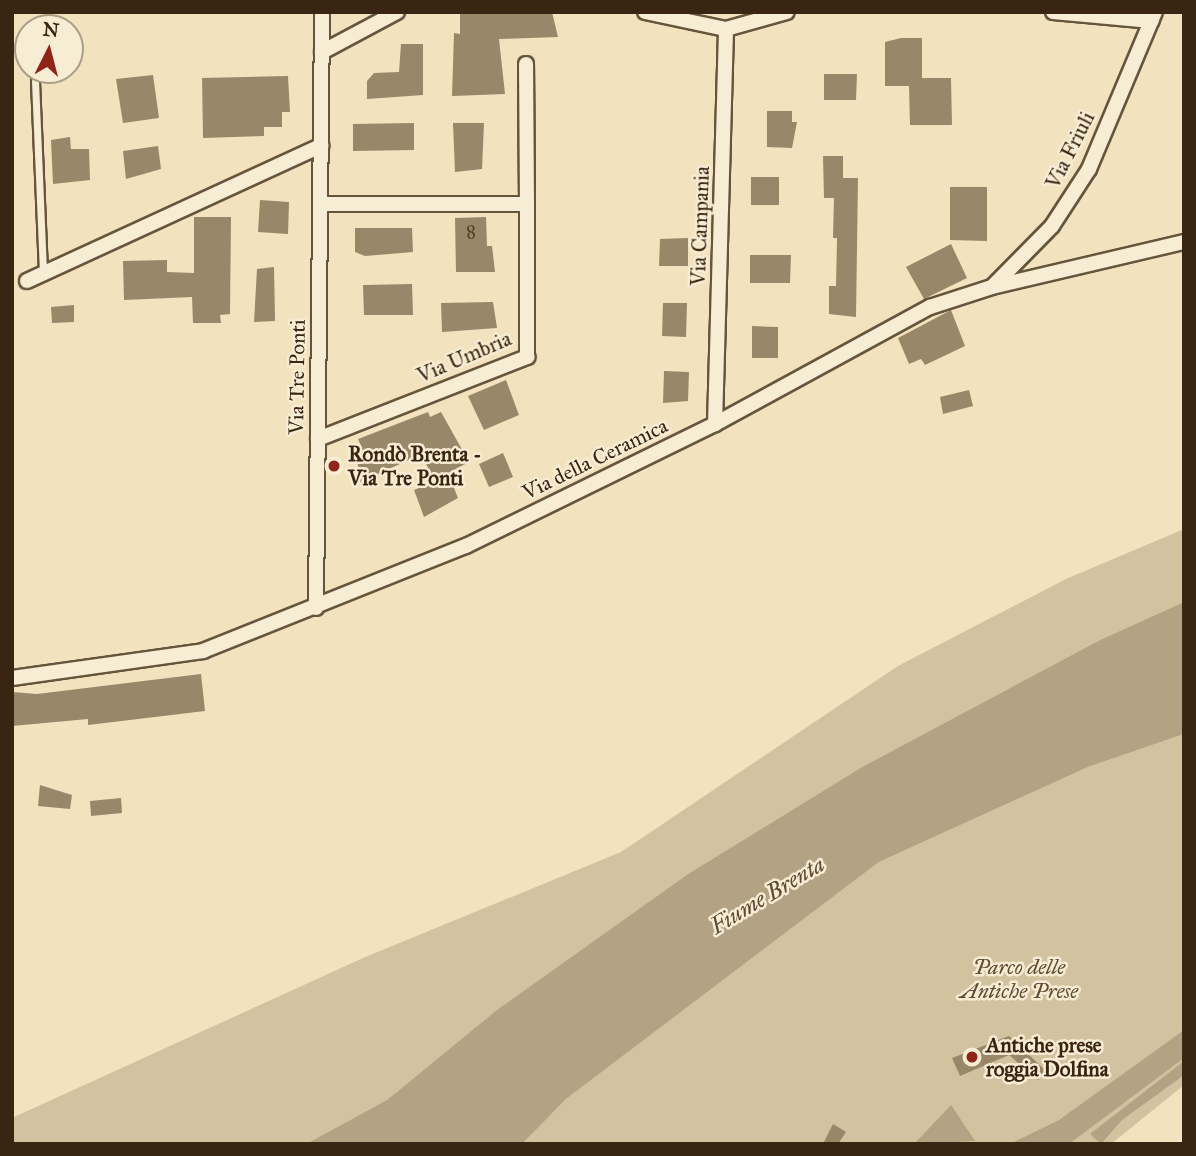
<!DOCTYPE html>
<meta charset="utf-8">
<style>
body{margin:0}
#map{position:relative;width:1196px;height:1156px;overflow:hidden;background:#f2e2bd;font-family:"IM FELL Great Primer",serif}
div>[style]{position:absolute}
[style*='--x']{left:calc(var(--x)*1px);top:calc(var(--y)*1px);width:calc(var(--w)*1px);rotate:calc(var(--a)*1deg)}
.green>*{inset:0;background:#d3c2a0}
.water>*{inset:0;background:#b3a283}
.building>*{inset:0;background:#99876a}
.roads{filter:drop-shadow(2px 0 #67543c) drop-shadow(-2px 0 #67543c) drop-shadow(0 2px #67543c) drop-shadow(0 -2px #67543c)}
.service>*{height:7px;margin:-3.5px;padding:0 3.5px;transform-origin:3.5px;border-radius:3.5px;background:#f7ecd4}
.minor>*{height:14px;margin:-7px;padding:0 7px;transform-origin:7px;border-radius:7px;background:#f7ecd4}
.dots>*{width:19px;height:19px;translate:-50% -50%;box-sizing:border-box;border:4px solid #f7ecd4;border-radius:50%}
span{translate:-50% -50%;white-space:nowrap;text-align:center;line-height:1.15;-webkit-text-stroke:5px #f7ecd4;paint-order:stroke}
.number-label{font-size:18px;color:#513e27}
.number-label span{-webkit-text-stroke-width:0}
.street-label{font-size:21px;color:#392511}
.poi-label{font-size:21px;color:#392511;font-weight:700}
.left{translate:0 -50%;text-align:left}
.park-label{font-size:21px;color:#604c35;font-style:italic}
.water-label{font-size:23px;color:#5e4a33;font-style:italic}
.frame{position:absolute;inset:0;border:14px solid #392511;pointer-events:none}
.north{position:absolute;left:14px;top:14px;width:70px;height:70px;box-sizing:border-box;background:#f7ecd4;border:2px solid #ab9c86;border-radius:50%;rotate:6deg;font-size:19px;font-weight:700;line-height:28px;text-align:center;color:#392511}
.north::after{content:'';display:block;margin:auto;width:24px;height:32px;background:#8f2418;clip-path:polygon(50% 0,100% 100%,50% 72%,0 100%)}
</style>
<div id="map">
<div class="green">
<i style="clip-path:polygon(1184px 529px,1184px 602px,1100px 640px,862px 767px,688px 874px,498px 1009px,387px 1100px,306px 1144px,12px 1144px,12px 1118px,363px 958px,621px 852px,898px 666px,1066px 579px)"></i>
<i style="clip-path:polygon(1184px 734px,1184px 1085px,1111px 1144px,522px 1144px,566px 1099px,879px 862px,1088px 767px)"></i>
</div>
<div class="water">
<i style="clip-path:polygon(1184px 602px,1184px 734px,1088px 767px,879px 862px,566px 1099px,522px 1144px,306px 1144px,387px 1100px,498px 1009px,688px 874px,862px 767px,1100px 640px)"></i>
<i style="clip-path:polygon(1184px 1030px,1184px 1058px,1069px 1144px,1010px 1144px,1059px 1120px)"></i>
<i style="clip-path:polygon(1184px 1061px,1184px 1075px,1122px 1120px,1101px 1144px,1090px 1134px)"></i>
<i style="clip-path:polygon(951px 1105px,975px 1141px,914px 1144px)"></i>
</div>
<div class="building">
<i style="clip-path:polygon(460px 12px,552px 12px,558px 37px,499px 39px,505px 94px,452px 96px,454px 33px,460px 34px)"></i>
<i style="clip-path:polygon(901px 38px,922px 38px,922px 78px,951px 78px,952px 125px,910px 125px,909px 86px,885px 86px,885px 42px)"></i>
<i style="clip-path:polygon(401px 44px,423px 44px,423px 95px,367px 99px,367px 81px,374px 73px,399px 72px)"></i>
<i style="clip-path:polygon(824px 74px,857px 74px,856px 100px,824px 100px)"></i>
<i style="clip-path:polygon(153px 75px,159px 118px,123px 123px,116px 79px)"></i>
<i style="clip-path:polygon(288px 76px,290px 112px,282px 112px,282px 127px,264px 127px,264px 136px,203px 138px,202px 78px)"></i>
<i style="clip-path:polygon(767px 111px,792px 111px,792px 122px,797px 122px,792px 148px,767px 147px)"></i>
<i style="clip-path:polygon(414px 123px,414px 150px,353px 151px,353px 124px)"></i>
<i style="clip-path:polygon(453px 123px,484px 123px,482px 169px,455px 172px)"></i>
<i style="clip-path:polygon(70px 137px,71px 149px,89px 149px,90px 180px,53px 184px,51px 140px)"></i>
<i style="clip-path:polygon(158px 146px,161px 169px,126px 179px,123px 151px)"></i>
<i style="clip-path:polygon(823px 156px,843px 156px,843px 178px,858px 178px,856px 317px,829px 314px,829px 286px,836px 286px,837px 238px,833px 238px,834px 198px,824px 198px)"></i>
<i style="clip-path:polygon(751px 177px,779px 177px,779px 205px,751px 205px)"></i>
<i style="clip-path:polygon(950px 187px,987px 187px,987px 241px,950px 240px)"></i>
<i style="clip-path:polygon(260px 200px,289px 202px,288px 234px,258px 232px)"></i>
<i style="clip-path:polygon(194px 217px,231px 217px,230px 314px,220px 315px,221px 323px,193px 323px,192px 297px,124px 300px,123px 261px,167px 260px,167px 272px,194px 273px)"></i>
<i style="clip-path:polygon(486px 217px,487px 246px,492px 246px,495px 272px,456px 272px,455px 218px)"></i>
<i style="clip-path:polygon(355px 228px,412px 228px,413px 252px,365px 256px,355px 252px)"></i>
<i style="clip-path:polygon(688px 238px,688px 266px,659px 266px,660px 239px)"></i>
<i style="clip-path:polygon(951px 244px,967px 278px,924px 299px,906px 267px)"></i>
<i style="clip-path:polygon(750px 255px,791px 255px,790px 283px,750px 283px)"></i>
<i style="clip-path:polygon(274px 267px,275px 321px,254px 322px,257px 269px)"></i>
<i style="clip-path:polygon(412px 284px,413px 315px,364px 315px,363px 285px)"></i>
<i style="clip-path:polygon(493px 302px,497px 328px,442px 332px,441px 303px)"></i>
<i style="clip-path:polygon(663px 303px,687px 303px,686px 337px,662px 336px)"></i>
<i style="clip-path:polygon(74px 305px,74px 322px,52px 323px,51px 307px)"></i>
<i style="clip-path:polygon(951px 310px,965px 346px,925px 365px,921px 359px,909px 364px,898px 338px)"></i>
<i style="clip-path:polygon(752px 326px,778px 327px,778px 358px,752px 358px)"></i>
<i style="clip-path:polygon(664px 371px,689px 372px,688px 401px,663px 403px)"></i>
<i style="clip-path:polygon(506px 380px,519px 415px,484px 430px,468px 396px)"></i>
<i style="clip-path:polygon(969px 390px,973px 406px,943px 414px,940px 397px)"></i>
<i style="clip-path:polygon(428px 412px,430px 417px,441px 412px,469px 462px,448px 473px,458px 498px,424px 517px,414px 490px,434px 482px,422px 454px,360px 482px,356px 448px,361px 446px,358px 439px)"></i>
<i style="clip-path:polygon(503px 453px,513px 477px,489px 487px,479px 464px)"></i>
<i style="clip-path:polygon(201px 674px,205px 711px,88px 725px,88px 719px,12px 726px,12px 692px,37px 694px)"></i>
<i style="clip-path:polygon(40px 785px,72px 795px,70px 809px,38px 806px)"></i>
<i style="clip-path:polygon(121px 798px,122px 813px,91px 816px,90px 801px)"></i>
<i style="clip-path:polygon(1009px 1036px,1046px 1071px,1038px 1080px,1009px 1055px,960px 1076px,952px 1058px)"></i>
<i style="clip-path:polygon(833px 1124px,846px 1132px,838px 1144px,823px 1144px)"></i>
</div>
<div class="roads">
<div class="service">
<i style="--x:35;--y:81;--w:192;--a:87.6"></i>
</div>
<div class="minor">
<i style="--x:645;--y:12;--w:83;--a:11.9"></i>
<i style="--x:726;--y:29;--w:63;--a:-15.6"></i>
<i style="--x:1053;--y:12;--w:99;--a:5.2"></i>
<i style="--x:322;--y:52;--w:85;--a:-28.1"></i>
<i style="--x:320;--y:204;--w:207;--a:0"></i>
<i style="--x:527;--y:204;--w:140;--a:-90.4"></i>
<i style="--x:27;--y:281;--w:324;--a:-24.7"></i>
<i style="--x:994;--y:285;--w:83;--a:-45.5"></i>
<i style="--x:1052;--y:226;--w:68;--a:-57"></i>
<i style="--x:1089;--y:169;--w:170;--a:-67.2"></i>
<i style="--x:715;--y:424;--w:395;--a:-88.4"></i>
<i style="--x:318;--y:439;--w:225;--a:-21.4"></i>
<i style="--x:527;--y:357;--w:153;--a:-90"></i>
<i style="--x:316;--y:608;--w:596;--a:-89.42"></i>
<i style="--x:12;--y:678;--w:193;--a:-8"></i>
<i style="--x:203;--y:651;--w:283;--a:-21.8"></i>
<i style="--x:466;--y:546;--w:277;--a:-26.1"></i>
<i style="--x:715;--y:424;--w:245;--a:-28.6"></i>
<i style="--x:930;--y:307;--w:65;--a:-17.9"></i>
<i style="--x:992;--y:287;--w:197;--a:-13.2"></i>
</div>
</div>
<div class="dots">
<i style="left:334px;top:466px;background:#8f2418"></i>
<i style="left:972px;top:1057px;background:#8f2418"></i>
</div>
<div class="number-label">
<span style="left:471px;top:232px">8</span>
</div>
<div class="street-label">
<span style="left:1070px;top:150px;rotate:-63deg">Via Friuli</span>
<span style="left:700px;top:226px;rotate:-88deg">Via Campania</span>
<span style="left:464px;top:357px;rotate:-23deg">Via Umbria</span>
<span style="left:297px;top:377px;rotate:-89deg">Via Tre Ponti</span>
<span style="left:595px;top:459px;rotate:-26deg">Via della Ceramica</span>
</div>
<div class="poi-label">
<span class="left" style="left:348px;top:466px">Rondò Brenta -<br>Via Tre Ponti</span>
<span class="left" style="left:986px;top:1057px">Antiche prese<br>roggia Dolfina</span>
</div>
<div class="park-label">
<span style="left:1019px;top:979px">Parco delle<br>Antiche Prese</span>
</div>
<div class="water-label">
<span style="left:767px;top:895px;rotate:-31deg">Fiume Brenta</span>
</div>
<div class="frame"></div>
<div class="north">N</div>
</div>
